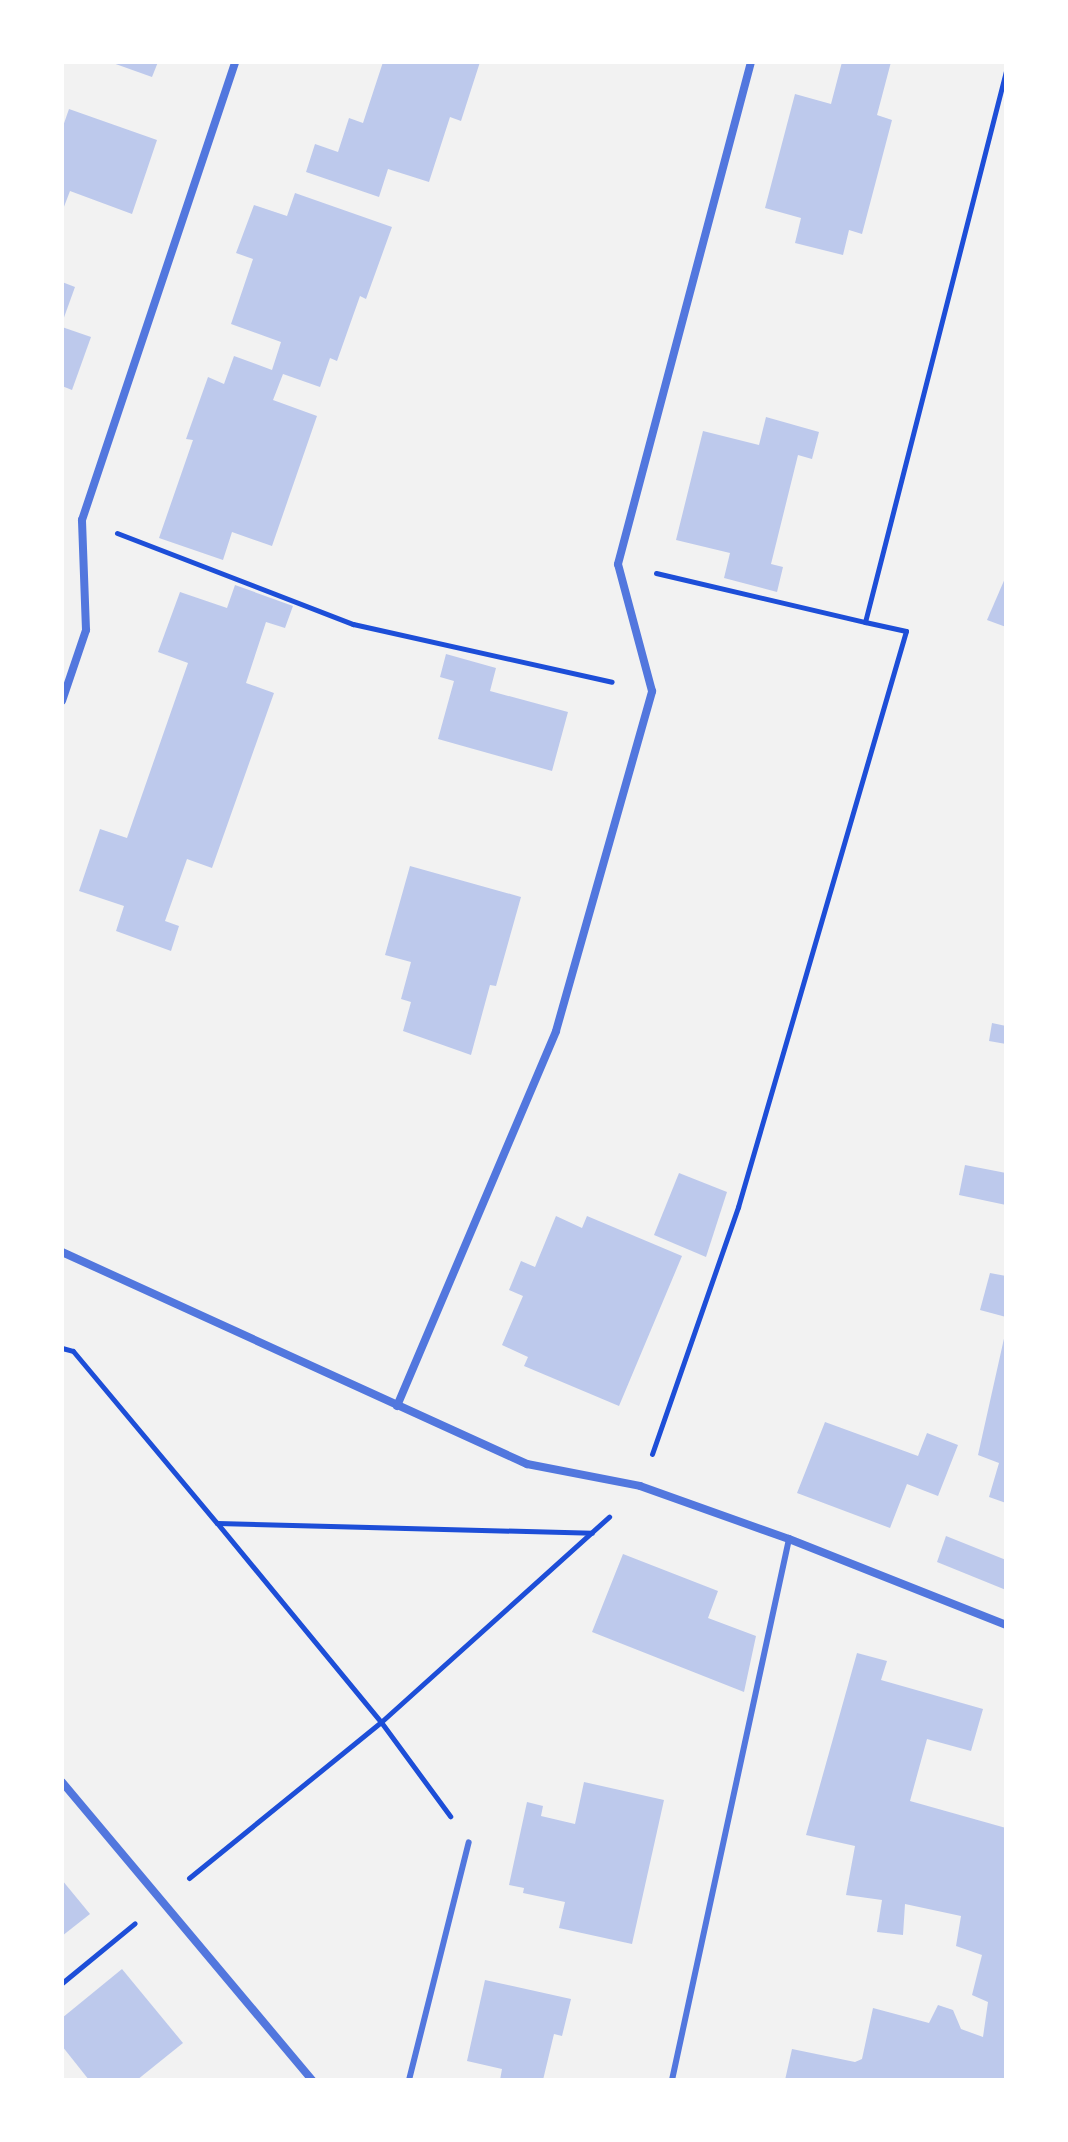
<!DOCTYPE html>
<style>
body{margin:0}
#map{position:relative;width:1068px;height:2142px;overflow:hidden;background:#f2f2f2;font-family:"Public Sans",sans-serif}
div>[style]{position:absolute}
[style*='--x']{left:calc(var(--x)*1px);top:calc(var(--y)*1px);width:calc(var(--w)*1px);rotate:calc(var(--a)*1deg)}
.building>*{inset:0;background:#bdc9ec}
.path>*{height:5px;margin:-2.5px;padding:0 2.5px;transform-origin:2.5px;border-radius:2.5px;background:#1d4ed8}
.service>*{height:6px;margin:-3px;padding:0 3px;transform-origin:3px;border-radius:3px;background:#5277de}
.minor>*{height:8px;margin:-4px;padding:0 4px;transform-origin:4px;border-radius:4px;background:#5277de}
span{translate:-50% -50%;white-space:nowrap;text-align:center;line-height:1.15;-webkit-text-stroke:8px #fff;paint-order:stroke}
.frame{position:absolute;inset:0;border:64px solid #fff;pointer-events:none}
</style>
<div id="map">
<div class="building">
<i style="clip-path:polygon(110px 62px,158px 62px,152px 77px)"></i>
<i style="clip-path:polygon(383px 62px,480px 62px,461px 121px,450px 117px,429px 182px,388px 169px,379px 197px,306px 172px,315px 144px,338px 152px,349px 118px,363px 123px)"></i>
<i style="clip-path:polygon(842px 62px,891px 62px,877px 115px,892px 120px,862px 234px,849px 230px,843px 255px,795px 243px,801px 218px,765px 208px,795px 94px,831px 104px)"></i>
<i style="clip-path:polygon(69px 109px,157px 140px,132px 214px,70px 191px,62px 212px,62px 129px)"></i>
<i style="clip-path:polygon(295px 193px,392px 227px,366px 299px,360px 296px,337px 361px,330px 358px,320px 387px,283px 374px,273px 400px,317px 416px,272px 546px,232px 532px,223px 560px,159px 538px,193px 440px,186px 439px,208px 377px,224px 384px,234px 356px,272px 370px,281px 342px,231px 324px,253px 259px,236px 253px,254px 205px,287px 216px)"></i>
<i style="clip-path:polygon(62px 282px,75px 287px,62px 323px)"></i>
<i style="clip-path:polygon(62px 327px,91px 337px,72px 390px,62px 386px)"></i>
<i style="clip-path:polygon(766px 417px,819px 432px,812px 459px,798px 455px,771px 564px,783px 567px,777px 592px,724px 578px,730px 553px,676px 540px,703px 431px,759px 445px)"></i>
<i style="clip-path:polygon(1006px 576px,1006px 627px,987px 620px)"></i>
<i style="clip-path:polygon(235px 585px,293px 606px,285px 628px,266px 622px,246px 683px,274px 693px,212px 868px,187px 859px,165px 921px,179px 926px,171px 951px,116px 931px,124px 906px,79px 891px,100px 829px,127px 838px,188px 663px,158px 652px,180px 592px,227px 608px)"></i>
<i style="clip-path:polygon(446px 654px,496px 668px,490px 691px,568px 712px,552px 771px,438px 739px,454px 681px,440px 677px)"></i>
<i style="clip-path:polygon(410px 866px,521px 897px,496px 986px,490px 985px,471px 1055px,403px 1031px,411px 1002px,401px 999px,411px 962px,385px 955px)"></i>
<i style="clip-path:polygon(992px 1023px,1006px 1026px,1006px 1044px,989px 1041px)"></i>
<i style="clip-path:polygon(965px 1165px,1006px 1173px,1006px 1205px,959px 1195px)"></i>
<i style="clip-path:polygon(679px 1173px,727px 1192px,706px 1257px,654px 1235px)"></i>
<i style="clip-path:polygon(556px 1216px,582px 1228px,587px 1216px,682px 1256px,619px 1406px,524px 1366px,528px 1357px,502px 1345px,523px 1296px,509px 1290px,521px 1261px,535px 1267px)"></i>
<i style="clip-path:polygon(990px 1273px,1006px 1276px,1006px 1317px,980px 1310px)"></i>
<i style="clip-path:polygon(1005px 1334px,1006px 1334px,1006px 1503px,989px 1497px,999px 1463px,978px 1455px)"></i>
<i style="clip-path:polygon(825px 1422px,918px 1456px,927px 1433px,958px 1445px,938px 1496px,907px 1484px,890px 1528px,797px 1493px)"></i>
<i style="clip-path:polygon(946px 1536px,1006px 1560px,1006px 1590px,937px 1562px)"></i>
<i style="clip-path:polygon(623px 1554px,718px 1591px,708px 1618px,756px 1636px,744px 1692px,592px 1632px)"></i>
<i style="clip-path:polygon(857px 1653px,887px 1661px,881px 1680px,983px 1709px,971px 1751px,927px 1739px,910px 1801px,1006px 1828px,1006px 2080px,785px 2080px,792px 2049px,855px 2062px,862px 2059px,873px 2008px,929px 2023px,938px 2005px,953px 2010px,961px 2029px,983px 2037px,988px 2002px,972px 1995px,982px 1955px,956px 1946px,961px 1916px,905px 1904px,903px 1935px,877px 1932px,882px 1900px,846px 1895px,855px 1846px,806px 1835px)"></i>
<i style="clip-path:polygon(584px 1782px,664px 1800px,632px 1944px,559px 1928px,565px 1902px,523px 1893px,524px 1888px,509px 1885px,527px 1802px,543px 1806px,541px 1816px,575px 1824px)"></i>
<i style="clip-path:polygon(62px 1880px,90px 1914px,62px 1936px)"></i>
<i style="clip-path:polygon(122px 1969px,183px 2043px,137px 2080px,89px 2080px,62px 2046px,62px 2018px)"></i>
<i style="clip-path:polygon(485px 1980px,571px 1999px,562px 2036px,554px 2034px,543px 2080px,500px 2080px,502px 2069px,467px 2061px)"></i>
</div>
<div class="path">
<i style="--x:117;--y:533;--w:253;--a:21.1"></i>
<i style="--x:353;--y:624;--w:265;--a:12.6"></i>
<i style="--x:656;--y:573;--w:215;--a:13.2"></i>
<i style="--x:62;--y:1348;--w:11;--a:15"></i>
<i style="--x:73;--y:1351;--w:224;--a:50.1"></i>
<i style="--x:217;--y:1523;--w:375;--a:1.5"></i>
<i style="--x:652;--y:1454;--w:262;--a:-70.8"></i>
<i style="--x:738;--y:1207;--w:600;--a:-73.74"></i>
<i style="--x:906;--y:631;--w:42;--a:-167.6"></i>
<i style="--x:865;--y:622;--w:569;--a:-75.65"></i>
<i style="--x:217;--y:1523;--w:258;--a:50.5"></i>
<i style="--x:381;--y:1722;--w:117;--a:53.7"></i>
<i style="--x:189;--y:1878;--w:247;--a:-39.1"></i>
<i style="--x:381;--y:1722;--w:307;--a:-42"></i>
<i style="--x:62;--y:1983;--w:94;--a:-39.4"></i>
</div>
<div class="service">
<i style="--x:409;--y:2080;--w:245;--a:-75.9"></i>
<i style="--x:672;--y:2080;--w:554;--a:-77.8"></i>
</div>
<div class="minor">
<i style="--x:62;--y:701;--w:75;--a:-71.3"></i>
<i style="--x:86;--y:630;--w:110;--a:-92.1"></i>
<i style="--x:82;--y:520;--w:483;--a:-71.5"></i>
<i style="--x:62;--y:1252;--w:511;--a:24.51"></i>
<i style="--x:527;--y:1464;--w:115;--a:11"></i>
<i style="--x:640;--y:1486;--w:158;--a:19.6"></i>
<i style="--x:789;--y:1539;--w:233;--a:21.6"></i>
<i style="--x:397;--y:1406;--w:407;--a:-67"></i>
<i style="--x:556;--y:1031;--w:353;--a:-74.2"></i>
<i style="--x:652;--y:691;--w:131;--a:-105"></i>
<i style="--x:618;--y:564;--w:519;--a:-75.16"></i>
<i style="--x:62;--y:1782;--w:389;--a:50"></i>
</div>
<div class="frame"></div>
</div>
